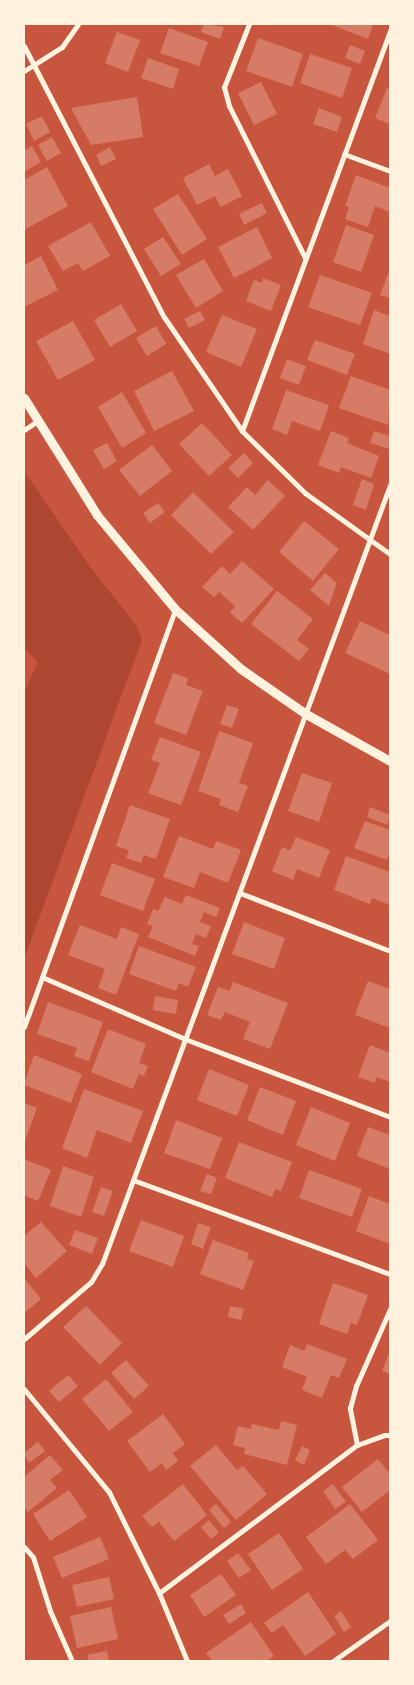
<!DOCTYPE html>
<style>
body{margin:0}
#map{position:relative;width:414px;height:1685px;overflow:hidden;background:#c8553d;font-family:"Zilla Slab",serif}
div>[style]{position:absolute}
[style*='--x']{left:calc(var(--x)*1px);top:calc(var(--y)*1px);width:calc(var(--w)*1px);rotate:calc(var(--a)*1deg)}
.green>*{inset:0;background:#ae4732}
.building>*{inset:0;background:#d67c66}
.minor>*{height:5px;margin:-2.5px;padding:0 2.5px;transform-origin:2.5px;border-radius:2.5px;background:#fff3e0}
.tertiary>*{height:9px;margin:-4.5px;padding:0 4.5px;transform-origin:4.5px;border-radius:4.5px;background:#fff3e0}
span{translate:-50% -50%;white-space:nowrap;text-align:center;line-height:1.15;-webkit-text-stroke:4px #fff3e0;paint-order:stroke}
.frame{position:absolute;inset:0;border:25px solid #fff3e0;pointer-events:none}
</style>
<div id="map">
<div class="green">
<i style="clip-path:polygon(24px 471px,91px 568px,136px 625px,142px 640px,24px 959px,24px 692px,38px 662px,24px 648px)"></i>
</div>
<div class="building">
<i style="clip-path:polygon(204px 24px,224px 27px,220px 39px,201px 32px)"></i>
<i style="clip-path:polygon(329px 24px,373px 24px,368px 39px)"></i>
<i style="clip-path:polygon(169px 28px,208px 42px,199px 66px,160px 53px)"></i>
<i style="clip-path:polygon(117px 32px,140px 40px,128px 72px,105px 63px)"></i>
<i style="clip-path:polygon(258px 38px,303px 54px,292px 87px,246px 71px)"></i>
<i style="clip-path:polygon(350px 45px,365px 51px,360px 64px,345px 58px)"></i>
<i style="clip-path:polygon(310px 54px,352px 68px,342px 98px,300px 83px)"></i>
<i style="clip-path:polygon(148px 58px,179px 69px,173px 89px,141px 78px)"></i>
<i style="clip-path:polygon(261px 82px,277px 114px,254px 125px,238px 93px)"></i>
<i style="clip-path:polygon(387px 88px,390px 89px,390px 124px,375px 118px)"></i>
<i style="clip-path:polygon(137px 97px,143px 137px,91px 145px,71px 108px)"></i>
<i style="clip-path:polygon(319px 108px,342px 117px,337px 132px,313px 124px)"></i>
<i style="clip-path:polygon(42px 116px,50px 132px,34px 141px,26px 124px)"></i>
<i style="clip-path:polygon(52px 137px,61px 153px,47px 161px,38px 145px)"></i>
<i style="clip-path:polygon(32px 146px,41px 162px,24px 172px,24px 151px)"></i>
<i style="clip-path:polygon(110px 147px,116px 159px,101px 166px,96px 155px)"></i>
<i style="clip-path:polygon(209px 164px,215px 176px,228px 169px,242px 196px,221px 207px,215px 196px,197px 205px,183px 178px)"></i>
<i style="clip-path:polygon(47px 167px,68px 206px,24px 230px,24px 180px)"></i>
<i style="clip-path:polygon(356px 175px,390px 188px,390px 212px,375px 206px,368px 227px,345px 219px,349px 207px,345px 206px)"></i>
<i style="clip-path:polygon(178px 194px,207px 239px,182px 255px,153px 209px)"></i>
<i style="clip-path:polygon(262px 203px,267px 213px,244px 225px,239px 214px)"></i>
<i style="clip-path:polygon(91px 222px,110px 256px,83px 271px,78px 263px,63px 271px,48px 246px)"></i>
<i style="clip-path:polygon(346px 225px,374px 235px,361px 272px,333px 262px)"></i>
<i style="clip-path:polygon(257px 227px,272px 258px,234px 278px,218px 247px)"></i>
<i style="clip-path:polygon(163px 237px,181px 264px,161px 276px,144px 249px)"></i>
<i style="clip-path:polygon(41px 256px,58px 290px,24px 307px,24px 265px)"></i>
<i style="clip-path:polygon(204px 259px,223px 291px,196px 308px,176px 275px)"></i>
<i style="clip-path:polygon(390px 269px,390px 298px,380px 295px)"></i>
<i style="clip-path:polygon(320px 275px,372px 293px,360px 325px,308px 307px)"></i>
<i style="clip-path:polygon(263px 278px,281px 285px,271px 311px,246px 301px,254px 280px,262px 283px)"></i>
<i style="clip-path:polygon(121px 304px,137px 331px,110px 347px,94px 320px)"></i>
<i style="clip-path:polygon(374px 310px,390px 316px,390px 354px,363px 344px)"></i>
<i style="clip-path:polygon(200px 311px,205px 320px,189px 328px,184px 319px)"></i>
<i style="clip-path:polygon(222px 315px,257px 329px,241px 367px,206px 352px)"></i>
<i style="clip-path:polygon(73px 321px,95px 360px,58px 380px,36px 341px)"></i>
<i style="clip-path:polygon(156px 326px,166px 344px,147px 356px,136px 338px)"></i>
<i style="clip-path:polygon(315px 340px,355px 354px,347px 375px,307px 360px)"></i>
<i style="clip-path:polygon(287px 359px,306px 366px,299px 385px,280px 378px)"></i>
<i style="clip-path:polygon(172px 371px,194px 411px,154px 431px,134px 391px)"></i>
<i style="clip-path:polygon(351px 376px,390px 390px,388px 425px,339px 408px)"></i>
<i style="clip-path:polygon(286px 390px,329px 405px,320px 431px,292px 421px,287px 435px,272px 429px)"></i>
<i style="clip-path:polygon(122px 392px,146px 433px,122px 448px,98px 407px)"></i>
<i style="clip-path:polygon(202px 423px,232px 455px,209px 476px,179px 444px)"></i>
<i style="clip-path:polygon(331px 431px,349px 438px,347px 443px,379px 456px,371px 478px,341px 467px,339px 473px,318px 465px)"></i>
<i style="clip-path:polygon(374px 431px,390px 436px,389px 449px,370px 443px)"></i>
<i style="clip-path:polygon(107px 443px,117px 461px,104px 469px,93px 450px)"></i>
<i style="clip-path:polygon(152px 445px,172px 471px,140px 496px,119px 470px)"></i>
<i style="clip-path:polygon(244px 453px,253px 463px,238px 478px,228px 468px)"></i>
<i style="clip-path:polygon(362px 479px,374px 484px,366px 510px,353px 505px)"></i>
<i style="clip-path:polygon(268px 480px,285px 496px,253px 530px,228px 507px,247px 487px,255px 495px)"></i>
<i style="clip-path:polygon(193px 492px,234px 532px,211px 554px,171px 515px)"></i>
<i style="clip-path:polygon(158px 503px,165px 512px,150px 523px,143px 513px)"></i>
<i style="clip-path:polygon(304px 521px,339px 549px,313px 581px,279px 552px)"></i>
<i style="clip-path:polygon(242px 561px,274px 589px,242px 623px,230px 613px,235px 606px,219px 592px,214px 597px,202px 587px,222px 566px,230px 574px)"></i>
<i style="clip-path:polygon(325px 573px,337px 583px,329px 606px,310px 590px)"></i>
<i style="clip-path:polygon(277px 591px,313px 619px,297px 640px,309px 649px,299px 661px,251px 624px)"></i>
<i style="clip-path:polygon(360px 621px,390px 635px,390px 674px,345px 653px)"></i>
<i style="clip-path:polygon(173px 673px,188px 678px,186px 685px,203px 691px,186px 735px,154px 723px)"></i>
<i style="clip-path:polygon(227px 705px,239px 709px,232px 728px,220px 724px)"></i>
<i style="clip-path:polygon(219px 731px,253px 743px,239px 783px,248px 786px,238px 812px,219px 805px,221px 799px,198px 791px)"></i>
<i style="clip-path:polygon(160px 737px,201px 752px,181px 805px,148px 793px,160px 763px,151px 760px)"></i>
<i style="clip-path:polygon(302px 773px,332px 783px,319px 822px,288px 811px)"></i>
<i style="clip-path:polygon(130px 805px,170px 819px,156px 859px,144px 855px,141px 863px,126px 858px,129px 850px,116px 846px)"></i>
<i style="clip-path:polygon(370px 807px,390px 815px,387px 825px,367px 817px)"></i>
<i style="clip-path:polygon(365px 821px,390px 830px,390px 851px,387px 860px,354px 848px)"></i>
<i style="clip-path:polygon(179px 836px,213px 849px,216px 841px,241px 850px,228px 883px,200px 872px,194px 888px,163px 877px)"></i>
<i style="clip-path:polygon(296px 837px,330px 850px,319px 878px,297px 869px,293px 880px,272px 871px,282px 847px,290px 850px)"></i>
<i style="clip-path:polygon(346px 856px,390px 872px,390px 905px,372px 898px,370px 904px,334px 890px)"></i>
<i style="clip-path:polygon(112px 863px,155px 879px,143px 911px,100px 895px)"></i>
<i style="clip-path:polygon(186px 895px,220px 908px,216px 917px,204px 912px,200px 922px,211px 926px,206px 938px,196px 934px,192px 944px,199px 946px,195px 956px,148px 937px,153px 926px,147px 924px,153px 909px,158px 911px,165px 897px,182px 904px)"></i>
<i style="clip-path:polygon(244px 922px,285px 938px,274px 969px,232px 954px)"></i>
<i style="clip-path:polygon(80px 925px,117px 939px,121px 927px,139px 934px,116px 995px,98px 988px,105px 969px,68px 955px)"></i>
<i style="clip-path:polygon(139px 946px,196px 967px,188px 987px,179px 983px,176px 991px,129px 974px)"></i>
<i style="clip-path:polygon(368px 981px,390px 989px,390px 1028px,355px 1015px)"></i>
<i style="clip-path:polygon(233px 982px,288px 1003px,270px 1049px,243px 1039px,250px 1022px,225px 1012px,221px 1020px,207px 1015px,218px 987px,230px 991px)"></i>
<i style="clip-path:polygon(155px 996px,178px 1000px,176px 1014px,153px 1010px)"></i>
<i style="clip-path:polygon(48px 1002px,103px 1022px,89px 1061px,74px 1056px,77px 1048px,37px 1034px)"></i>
<i style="clip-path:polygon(108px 1029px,146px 1044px,139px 1063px,148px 1066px,144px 1076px,139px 1074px,133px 1089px,91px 1072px)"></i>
<i style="clip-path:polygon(370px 1045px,390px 1053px,390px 1082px,376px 1077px,375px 1083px,358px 1077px)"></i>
<i style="clip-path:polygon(34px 1055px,82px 1074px,71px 1103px,24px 1085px)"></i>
<i style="clip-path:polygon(209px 1069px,249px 1085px,237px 1116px,197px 1100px)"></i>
<i style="clip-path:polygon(260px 1087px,296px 1101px,283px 1135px,247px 1120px)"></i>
<i style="clip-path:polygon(84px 1089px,143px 1111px,131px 1143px,97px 1130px,87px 1158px,62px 1148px)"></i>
<i style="clip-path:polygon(24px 1103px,37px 1108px,25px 1141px,24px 1140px)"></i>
<i style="clip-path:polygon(311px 1107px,350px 1123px,335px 1161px,296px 1145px)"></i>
<i style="clip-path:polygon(176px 1120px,222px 1138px,210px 1169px,164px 1153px)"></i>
<i style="clip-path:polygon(368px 1127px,390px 1135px,390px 1169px,357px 1156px)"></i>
<i style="clip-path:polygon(239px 1142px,292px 1162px,281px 1191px,275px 1189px,272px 1197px,225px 1178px)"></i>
<i style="clip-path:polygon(24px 1159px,51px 1170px,38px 1201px,24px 1195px)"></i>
<i style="clip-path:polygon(63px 1166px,94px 1177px,81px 1217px,50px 1206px)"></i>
<i style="clip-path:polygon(309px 1170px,362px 1189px,352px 1217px,299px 1198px)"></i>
<i style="clip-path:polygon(207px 1174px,217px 1178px,211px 1194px,200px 1191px)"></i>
<i style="clip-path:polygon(101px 1187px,113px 1191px,104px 1216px,92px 1212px)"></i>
<i style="clip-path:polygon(369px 1196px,390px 1204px,390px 1244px,356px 1231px)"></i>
<i style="clip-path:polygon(141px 1220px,184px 1236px,173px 1267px,129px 1251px)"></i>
<i style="clip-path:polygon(41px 1222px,67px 1251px,36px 1278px,24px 1263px,24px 1236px)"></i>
<i style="clip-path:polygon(198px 1223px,211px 1227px,203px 1249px,191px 1244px)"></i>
<i style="clip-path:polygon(75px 1230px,98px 1238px,92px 1254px,69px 1245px)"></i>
<i style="clip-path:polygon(213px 1240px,249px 1253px,247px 1259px,254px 1261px,243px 1290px,200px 1274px)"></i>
<i style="clip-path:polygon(24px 1278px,41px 1299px,24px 1313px)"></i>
<i style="clip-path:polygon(333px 1283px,368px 1295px,357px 1325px,351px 1323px,347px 1334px,319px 1324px)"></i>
<i style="clip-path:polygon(86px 1306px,122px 1343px,100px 1365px,63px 1327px)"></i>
<i style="clip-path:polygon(230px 1306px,244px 1309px,241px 1320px,228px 1317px)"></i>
<i style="clip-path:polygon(307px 1344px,347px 1359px,339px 1378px,331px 1375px,322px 1398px,302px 1390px,307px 1377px,282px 1367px,290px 1345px,304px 1351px)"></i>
<i style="clip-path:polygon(390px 1351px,390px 1374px,382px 1371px)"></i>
<i style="clip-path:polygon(126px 1360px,149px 1386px,134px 1399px,111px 1373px)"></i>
<i style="clip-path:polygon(68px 1375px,78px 1386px,59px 1402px,49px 1391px)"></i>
<i style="clip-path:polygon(106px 1379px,133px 1412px,109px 1431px,82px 1399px)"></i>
<i style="clip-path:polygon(163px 1414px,185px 1444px,173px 1453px,178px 1461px,166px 1470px,162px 1463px,150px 1472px,127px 1441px)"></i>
<i style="clip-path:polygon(281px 1421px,297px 1425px,287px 1465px,244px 1454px,245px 1448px,233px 1445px,238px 1426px,251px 1429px,252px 1424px,279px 1430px)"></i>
<i style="clip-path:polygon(38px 1442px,45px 1451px,29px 1463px,24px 1453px)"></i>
<i style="clip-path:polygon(216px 1445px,237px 1470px,243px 1466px,267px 1494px,236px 1520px,190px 1466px)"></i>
<i style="clip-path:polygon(302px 1446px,310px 1450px,304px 1465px,295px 1460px)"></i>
<i style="clip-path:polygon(50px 1455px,63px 1470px,50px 1480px,57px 1488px,28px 1512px,24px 1506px,24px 1477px)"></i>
<i style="clip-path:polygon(378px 1459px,390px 1474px,390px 1490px,362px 1512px,342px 1487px)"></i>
<i style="clip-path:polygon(183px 1484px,207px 1515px,174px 1541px,159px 1522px,152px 1527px,142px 1516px)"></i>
<i style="clip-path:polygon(333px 1484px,346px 1502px,335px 1509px,323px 1491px)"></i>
<i style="clip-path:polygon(69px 1490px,87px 1517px,50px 1541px,33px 1514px)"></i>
<i style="clip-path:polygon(216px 1504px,231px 1522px,224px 1528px,209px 1510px)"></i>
<i style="clip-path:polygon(350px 1504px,378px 1540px,353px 1559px,345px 1550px,326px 1564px,306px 1537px)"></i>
<i style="clip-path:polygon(209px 1520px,219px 1532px,211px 1539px,201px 1527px)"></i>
<i style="clip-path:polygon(279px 1533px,303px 1569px,272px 1590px,248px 1554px)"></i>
<i style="clip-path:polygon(100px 1537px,109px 1559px,62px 1578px,53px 1557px)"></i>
<i style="clip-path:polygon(238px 1553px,251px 1570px,239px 1578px,227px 1561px)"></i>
<i style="clip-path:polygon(221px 1574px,236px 1595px,204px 1617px,190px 1595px)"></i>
<i style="clip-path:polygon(109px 1577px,114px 1599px,77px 1607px,72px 1585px)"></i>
<i style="clip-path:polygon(308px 1592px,336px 1634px,305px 1656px,283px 1625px,272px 1633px,264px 1623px)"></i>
<i style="clip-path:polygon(241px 1604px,246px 1613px,229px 1624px,223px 1615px)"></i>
<i style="clip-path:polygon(111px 1607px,118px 1639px,77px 1648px,70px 1616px)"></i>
<i style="clip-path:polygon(341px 1611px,351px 1627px,344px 1632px,334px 1616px)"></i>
<i style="clip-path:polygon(251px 1622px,274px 1656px,267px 1661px,212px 1661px,206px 1653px)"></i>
<i style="clip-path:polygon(107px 1651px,109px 1661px,89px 1661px,87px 1655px)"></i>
</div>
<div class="minor">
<i style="--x:249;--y:24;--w:68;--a:111.6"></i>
<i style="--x:224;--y:87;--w:20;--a:75"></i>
<i style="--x:229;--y:106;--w:170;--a:63.4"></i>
<i style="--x:24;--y:46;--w:305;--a:62.7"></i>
<i style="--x:164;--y:317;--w:138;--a:55.6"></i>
<i style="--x:242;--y:431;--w:88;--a:44.5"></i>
<i style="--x:305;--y:493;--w:105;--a:35.7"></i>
<i style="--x:24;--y:71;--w:45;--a:-32.3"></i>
<i style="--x:62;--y:47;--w:28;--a:-55"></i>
<i style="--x:344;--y:154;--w:49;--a:20.3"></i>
<i style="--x:24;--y:430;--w:14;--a:-34"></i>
<i style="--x:242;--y:431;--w:427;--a:-69.7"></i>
<i style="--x:240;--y:893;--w:161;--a:21.1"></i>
<i style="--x:42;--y:977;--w:156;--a:23.4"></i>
<i style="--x:185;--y:1039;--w:219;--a:20.8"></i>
<i style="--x:24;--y:1027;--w:444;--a:-70.1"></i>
<i style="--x:133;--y:1180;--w:274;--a:20.1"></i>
<i style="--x:24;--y:1339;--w:88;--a:-40.4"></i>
<i style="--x:91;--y:1282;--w:21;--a:-59"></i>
<i style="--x:102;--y:1264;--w:831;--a:-69.71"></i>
<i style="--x:24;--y:1389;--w:134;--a:50.5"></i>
<i style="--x:109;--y:1492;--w:113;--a:63.7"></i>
<i style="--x:159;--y:1593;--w:74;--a:67.6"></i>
<i style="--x:357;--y:1445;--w:38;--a:-101"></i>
<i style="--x:350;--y:1408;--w:23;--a:-75"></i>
<i style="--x:356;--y:1386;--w:84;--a:-66.2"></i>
<i style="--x:24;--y:1547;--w:13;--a:48"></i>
<i style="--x:33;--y:1557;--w:57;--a:72.5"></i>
<i style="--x:50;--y:1611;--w:55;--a:66.3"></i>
<i style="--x:159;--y:1593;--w:247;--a:-36.8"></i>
<i style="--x:357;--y:1445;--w:29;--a:-20"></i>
<i style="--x:384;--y:1435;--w:6;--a:0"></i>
<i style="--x:333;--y:1661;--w:70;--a:-35.1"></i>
</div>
<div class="tertiary">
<i style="--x:24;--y:398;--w:138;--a:58"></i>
<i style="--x:97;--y:515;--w:122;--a:50.3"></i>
<i style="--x:175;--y:609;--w:89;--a:42.3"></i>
<i style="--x:241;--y:669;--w:79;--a:34.7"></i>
<i style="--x:306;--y:714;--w:96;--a:29.2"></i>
</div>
<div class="frame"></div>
</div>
